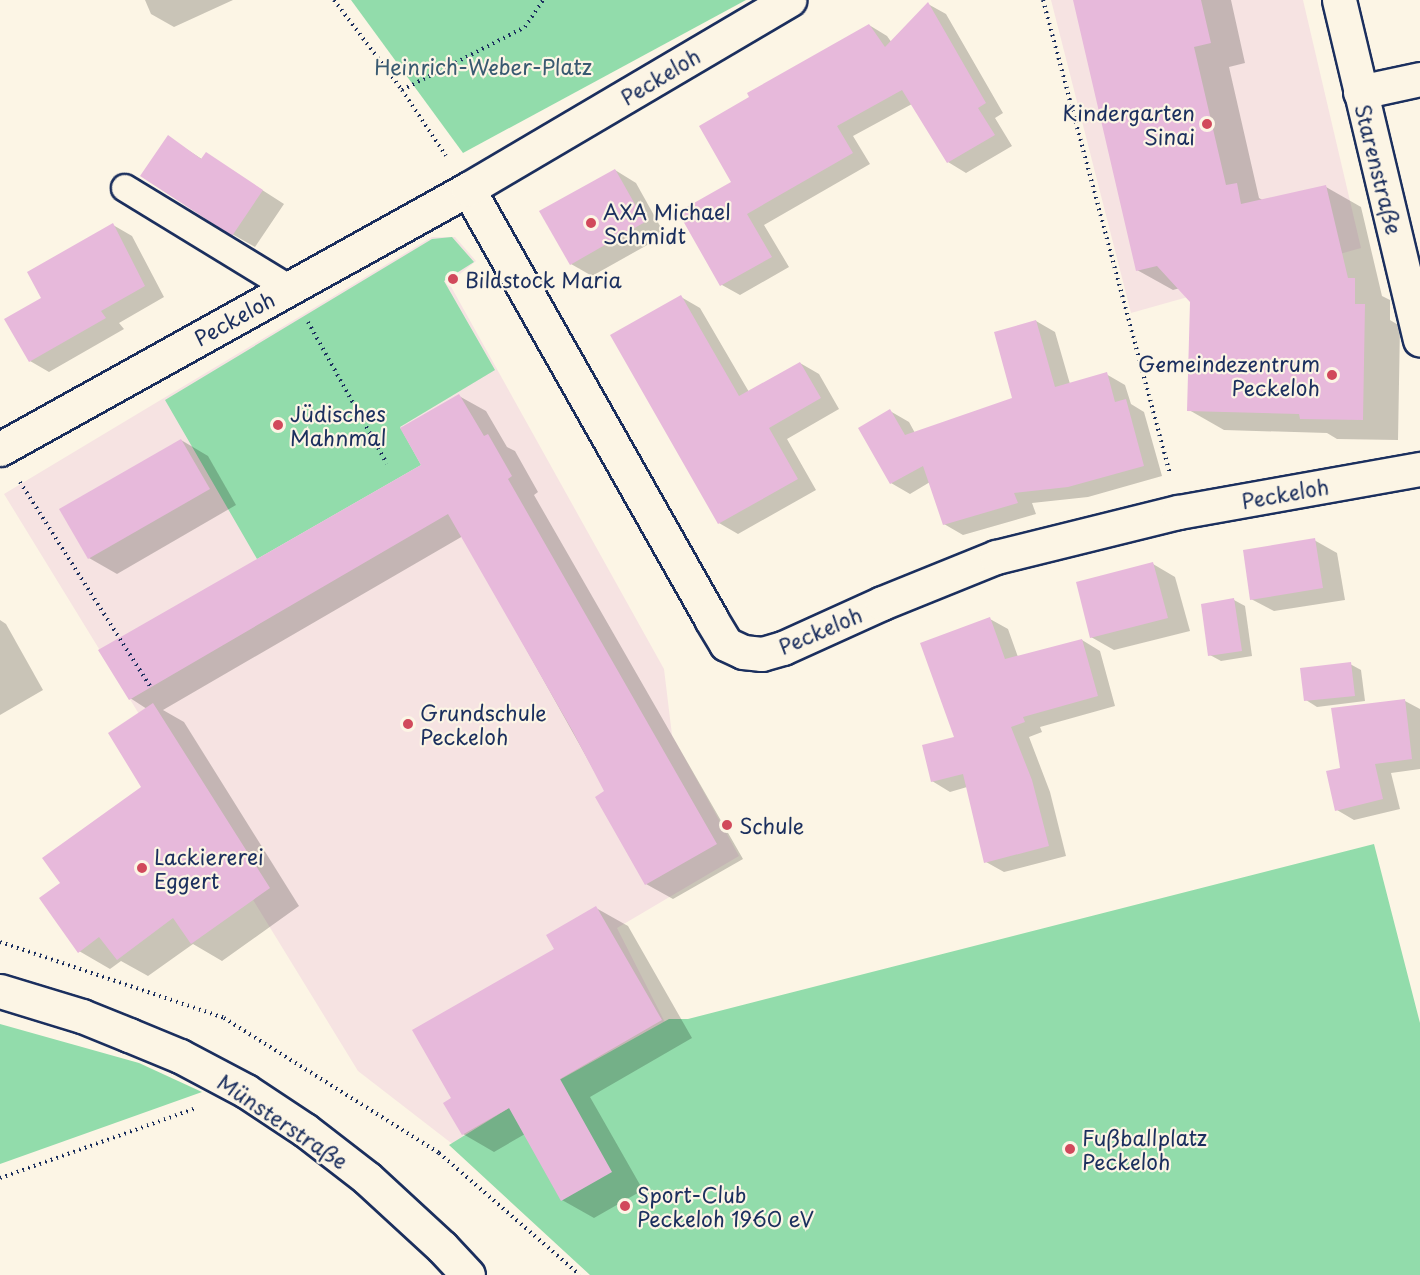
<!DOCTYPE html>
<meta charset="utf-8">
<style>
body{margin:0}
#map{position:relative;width:1420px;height:1275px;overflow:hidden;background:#fcf5e5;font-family:"Playpen Sans",sans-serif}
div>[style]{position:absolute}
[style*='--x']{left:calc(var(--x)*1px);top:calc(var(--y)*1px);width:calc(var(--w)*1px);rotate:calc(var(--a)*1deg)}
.built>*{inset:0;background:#f6e3e2}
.green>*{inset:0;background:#92dcab}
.shadow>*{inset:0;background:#0003}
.building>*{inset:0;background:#e7b9db}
.path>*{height:4px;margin-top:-2px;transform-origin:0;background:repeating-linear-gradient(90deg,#1b2f5e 0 1.5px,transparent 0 6px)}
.roads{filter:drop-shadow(2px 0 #1b2f5e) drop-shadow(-2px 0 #1b2f5e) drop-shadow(0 2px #1b2f5e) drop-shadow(0 -2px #1b2f5e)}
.lane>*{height:26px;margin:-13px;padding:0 13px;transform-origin:13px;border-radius:13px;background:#fcf5e5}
.street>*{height:33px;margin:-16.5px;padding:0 16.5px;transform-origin:16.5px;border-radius:16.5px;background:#fcf5e5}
.primary>*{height:33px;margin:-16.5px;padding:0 16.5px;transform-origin:16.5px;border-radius:16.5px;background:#fcf5e5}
.dots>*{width:16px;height:16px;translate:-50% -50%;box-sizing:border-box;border:3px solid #fcf5e5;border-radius:50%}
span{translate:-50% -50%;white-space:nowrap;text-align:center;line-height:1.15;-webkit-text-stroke:4.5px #fcf5e5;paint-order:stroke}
.park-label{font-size:21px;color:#395a71}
.street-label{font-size:21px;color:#1b2f5e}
.poi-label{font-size:21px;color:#1b2f5e}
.right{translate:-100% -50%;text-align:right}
.left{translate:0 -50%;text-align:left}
</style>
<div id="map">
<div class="built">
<i style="clip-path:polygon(1051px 0,1303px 0,1361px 248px,1131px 313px)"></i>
<i style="clip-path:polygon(432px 237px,455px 237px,476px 261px,449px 283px,664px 669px,672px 735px,739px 856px,617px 928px,675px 1042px,565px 1231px,358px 1071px,4px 494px)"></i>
</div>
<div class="green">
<i style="clip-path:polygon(351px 0,746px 0,463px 153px)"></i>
<i style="clip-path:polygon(452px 237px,474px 262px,444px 281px,495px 370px,400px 427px,421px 465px,257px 559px,165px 400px,432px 239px)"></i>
<i style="clip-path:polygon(1374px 844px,1420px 1023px,1420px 1275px,590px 1275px,449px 1145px,509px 1108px,669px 1019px,688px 1019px)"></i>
<i style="clip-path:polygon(0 1024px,139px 1063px,202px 1092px,0 1164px)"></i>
</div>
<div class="shadow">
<i style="clip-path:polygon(145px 0,233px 0,174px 27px,151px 14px)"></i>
<i style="clip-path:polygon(1088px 0,1231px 0,1245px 63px,1229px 67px,1259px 198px,1264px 201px,1326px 187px,1361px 207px,1382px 296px,1390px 300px,1390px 320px,1400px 326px,1398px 440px,1337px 439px,1327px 433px,1224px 430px,1189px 410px,1192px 302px,1180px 288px,1173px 290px,1137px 270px)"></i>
<i style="clip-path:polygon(928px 4px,946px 14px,1003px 113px,995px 118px,1012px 146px,966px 173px,948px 162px,912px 104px,853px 136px,870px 164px,764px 225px,789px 267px,740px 295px,722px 285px,733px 183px,869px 25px,887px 36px,892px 43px)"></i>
<i style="clip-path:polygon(168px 137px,214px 167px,220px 163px,284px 204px,255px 247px,232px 234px)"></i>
<i style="clip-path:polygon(615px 170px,636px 183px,665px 235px,592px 276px,571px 264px)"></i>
<i style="clip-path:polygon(113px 225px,132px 236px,164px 297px,119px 323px,124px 329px,49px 372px,30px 361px,43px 298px)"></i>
<i style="clip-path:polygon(681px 297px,700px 308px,749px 392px,800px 363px,819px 374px,839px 409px,787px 439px,816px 490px,738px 534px,719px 523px)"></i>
<i style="clip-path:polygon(1036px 321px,1055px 332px,1070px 384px,1106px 374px,1125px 385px,1131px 404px,1144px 412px,1162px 476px,1088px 497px,1032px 503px,1036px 514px,963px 535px,944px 524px,930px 482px,910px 494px,891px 483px,890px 411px,909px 422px,915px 433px,1014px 399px)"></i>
<i style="clip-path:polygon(459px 396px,486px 411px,507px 447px,515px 451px,538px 492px,534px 495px,743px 859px,673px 899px,646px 884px,606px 792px,463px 536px,163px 710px,184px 722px,299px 906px,222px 961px,193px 944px,148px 976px,121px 961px,110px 969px,79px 951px,62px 883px,143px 788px,147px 709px,130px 698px,423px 466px)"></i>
<i style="clip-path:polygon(181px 440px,208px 456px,236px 505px,117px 574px,89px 558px)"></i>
<i style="clip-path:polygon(1314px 540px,1337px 553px,1345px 600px,1274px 611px,1251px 599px)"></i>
<i style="clip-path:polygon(1153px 564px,1175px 577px,1190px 631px,1114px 650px,1091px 637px)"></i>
<i style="clip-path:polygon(1234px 600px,1245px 606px,1252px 656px,1221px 661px,1210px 655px)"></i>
<i style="clip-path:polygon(990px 619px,1008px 629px,1018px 657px,1082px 640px,1100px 651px,1115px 706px,1040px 727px,1042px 732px,1029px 737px,1050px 792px,1066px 856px,1004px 872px,986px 862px,967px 787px,950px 792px,932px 781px,956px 738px)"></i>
<i style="clip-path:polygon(0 620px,6px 624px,43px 690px,0 715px)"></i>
<i style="clip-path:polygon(1350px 664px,1361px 670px,1365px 701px,1317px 707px,1306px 700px)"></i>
<i style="clip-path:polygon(1405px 701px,1420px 709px,1420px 769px,1391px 773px,1400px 809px,1354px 820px,1337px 810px,1341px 769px)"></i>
<i style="clip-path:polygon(596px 908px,628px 926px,692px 1038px,590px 1097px,643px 1190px,594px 1218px,562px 1200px,525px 1134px,494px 1152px,463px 1134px,453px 1098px,556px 949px)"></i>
</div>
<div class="building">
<i style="clip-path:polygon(1073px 0,1201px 0,1211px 43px,1194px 47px,1226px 185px,1237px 183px,1241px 204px,1326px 185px,1348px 278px,1355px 278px,1355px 304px,1365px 304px,1363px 420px,1300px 419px,1299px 414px,1187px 411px,1190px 302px,1157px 266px,1136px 271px)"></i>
<i style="clip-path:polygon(928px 2px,986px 103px,978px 108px,995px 135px,947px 163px,902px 90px,837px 126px,853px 153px,747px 214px,772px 257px,720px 286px,678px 212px,731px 182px,699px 126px,749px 97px,747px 93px,869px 24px,885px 47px)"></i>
<i style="clip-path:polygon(168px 135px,201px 159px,206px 152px,263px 190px,232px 236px,140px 176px)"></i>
<i style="clip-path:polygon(615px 169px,645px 222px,570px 265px,539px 211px)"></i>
<i style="clip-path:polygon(113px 223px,145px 286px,101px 311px,106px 318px,29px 362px,4px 319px,41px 298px,27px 272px)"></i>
<i style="clip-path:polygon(681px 295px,739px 396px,800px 362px,821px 398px,769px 428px,798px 479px,718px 524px,610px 335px)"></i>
<i style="clip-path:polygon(1036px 320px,1055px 387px,1107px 372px,1115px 402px,1126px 399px,1144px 466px,1068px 487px,1014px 493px,1018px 503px,943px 525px,923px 466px,890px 484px,858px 428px,890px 409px,905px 435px,1012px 398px,994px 332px)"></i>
<i style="clip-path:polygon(459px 394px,484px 436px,488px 434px,512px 476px,508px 479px,717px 844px,645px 885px,595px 797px,604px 791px,572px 730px,448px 514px,129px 700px,98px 650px,421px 465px,400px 428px)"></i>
<i style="clip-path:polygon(181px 439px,210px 489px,88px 559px,59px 509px)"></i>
<i style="clip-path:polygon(1315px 538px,1323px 588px,1250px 600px,1243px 550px)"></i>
<i style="clip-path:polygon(1153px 562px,1168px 618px,1090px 638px,1076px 582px)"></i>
<i style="clip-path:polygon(1234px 598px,1242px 651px,1208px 656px,1201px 604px)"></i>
<i style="clip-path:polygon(990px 617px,1005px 659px,1082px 639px,1098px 696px,1023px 717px,1025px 722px,1011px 727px,1032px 780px,1049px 846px,984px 863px,963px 774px,931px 782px,922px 745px,954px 737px,920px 643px)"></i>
<i style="clip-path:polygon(1351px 662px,1355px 696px,1304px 701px,1300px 668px)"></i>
<i style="clip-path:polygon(1405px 699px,1412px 759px,1375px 764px,1383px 799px,1335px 811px,1326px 771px,1340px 768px,1331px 708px)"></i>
<i style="clip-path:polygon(153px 703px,270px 888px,191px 944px,173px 918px,117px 960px,99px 937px,78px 953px,39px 898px,60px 883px,42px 858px,141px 787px,108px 733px)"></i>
<i style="clip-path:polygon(596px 906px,662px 1020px,560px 1079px,612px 1172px,561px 1201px,509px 1108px,462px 1135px,443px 1103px,451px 1098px,412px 1030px,554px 949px,546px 935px)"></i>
</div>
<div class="path">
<i style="--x:334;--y:0;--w:113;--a:52.9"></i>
<i style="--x:402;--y:90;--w:79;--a:56.3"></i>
<i style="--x:1043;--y:0;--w:490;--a:75"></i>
<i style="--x:402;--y:90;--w:138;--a:-27.1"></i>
<i style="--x:525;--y:27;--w:32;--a:-56"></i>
<i style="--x:308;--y:322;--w:162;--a:60.9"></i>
<i style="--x:20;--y:482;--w:242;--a:57.5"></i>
<i style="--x:0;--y:942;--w:237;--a:18.7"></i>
<i style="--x:224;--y:1018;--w:254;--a:32.1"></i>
<i style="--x:439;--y:1153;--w:186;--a:40.9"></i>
<i style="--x:0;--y:1178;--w:206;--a:-19.6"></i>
</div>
<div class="roads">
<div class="lane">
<i style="--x:125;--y:188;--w:192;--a:31.4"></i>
</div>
<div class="street">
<i style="--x:1339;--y:0;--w:349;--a:76.6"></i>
<i style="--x:1360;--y:92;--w:61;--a:-12.2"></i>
<i style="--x:468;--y:189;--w:494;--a:60.5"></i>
<i style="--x:711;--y:619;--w:29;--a:59"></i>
<i style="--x:726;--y:644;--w:19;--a:25"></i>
<i style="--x:743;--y:652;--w:19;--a:6"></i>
<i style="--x:762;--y:654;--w:22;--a:-16"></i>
<i style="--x:783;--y:648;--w:109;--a:-24.4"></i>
<i style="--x:882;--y:603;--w:123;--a:-22"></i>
<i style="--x:996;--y:557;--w:187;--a:-13.9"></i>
<i style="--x:1178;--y:512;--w:246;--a:-10.1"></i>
<i style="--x:0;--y:449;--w:535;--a:-29.05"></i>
<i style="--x:468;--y:189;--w:373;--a:-30.5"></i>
</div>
<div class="primary">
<i style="--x:0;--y:991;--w:86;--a:17"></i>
<i style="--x:82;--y:1016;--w:51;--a:22"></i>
<i style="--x:129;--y:1035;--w:55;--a:22.4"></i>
<i style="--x:180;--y:1056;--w:75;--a:27.9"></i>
<i style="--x:246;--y:1091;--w:71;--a:33.5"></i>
<i style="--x:305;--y:1130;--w:78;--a:37.7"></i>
<i style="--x:367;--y:1178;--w:102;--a:42.6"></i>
<i style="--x:442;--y:1247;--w:38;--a:47"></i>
</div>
</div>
<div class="dots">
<i style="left:1207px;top:124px;background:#d1495b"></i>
<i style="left:591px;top:223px;background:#d1495b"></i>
<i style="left:453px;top:279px;background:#d1495b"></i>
<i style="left:1332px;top:375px;background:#d1495b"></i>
<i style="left:278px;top:425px;background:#d1495b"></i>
<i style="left:408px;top:724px;background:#d1495b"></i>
<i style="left:727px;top:825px;background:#d1495b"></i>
<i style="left:142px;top:868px;background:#d1495b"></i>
<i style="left:1070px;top:1149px;background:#d1495b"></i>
<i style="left:625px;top:1206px;background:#d1495b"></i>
</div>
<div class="park-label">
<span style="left:483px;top:66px">Heinrich-Weber-Platz</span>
</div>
<div class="street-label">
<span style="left:660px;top:76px;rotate:-31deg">Peckeloh</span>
<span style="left:1379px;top:169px;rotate:76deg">Starenstraße</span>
<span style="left:234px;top:318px;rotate:-29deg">Peckeloh</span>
<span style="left:1285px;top:493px;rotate:-10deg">Peckeloh</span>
<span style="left:820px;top:630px;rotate:-23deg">Peckeloh</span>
<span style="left:283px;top:1121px;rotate:34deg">Münsterstraße</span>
</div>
<div class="poi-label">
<span class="right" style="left:1195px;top:124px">Kindergarten<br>Sinai</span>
<span class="left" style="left:603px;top:223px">AXA Michael<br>Schmidt</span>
<span class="left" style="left:465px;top:279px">Bildstock Maria</span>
<span class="right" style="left:1320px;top:375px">Gemeindezentrum<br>Peckeloh</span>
<span class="left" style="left:290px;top:425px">Jüdisches<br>Mahnmal</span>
<span class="left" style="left:420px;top:724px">Grundschule<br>Peckeloh</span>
<span class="left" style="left:739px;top:825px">Schule</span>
<span class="left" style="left:154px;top:868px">Lackiererei<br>Eggert</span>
<span class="left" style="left:1082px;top:1149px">Fußballplatz<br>Peckeloh</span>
<span class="left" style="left:637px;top:1206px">Sport-Club<br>Peckeloh 1960 eV</span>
</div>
</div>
